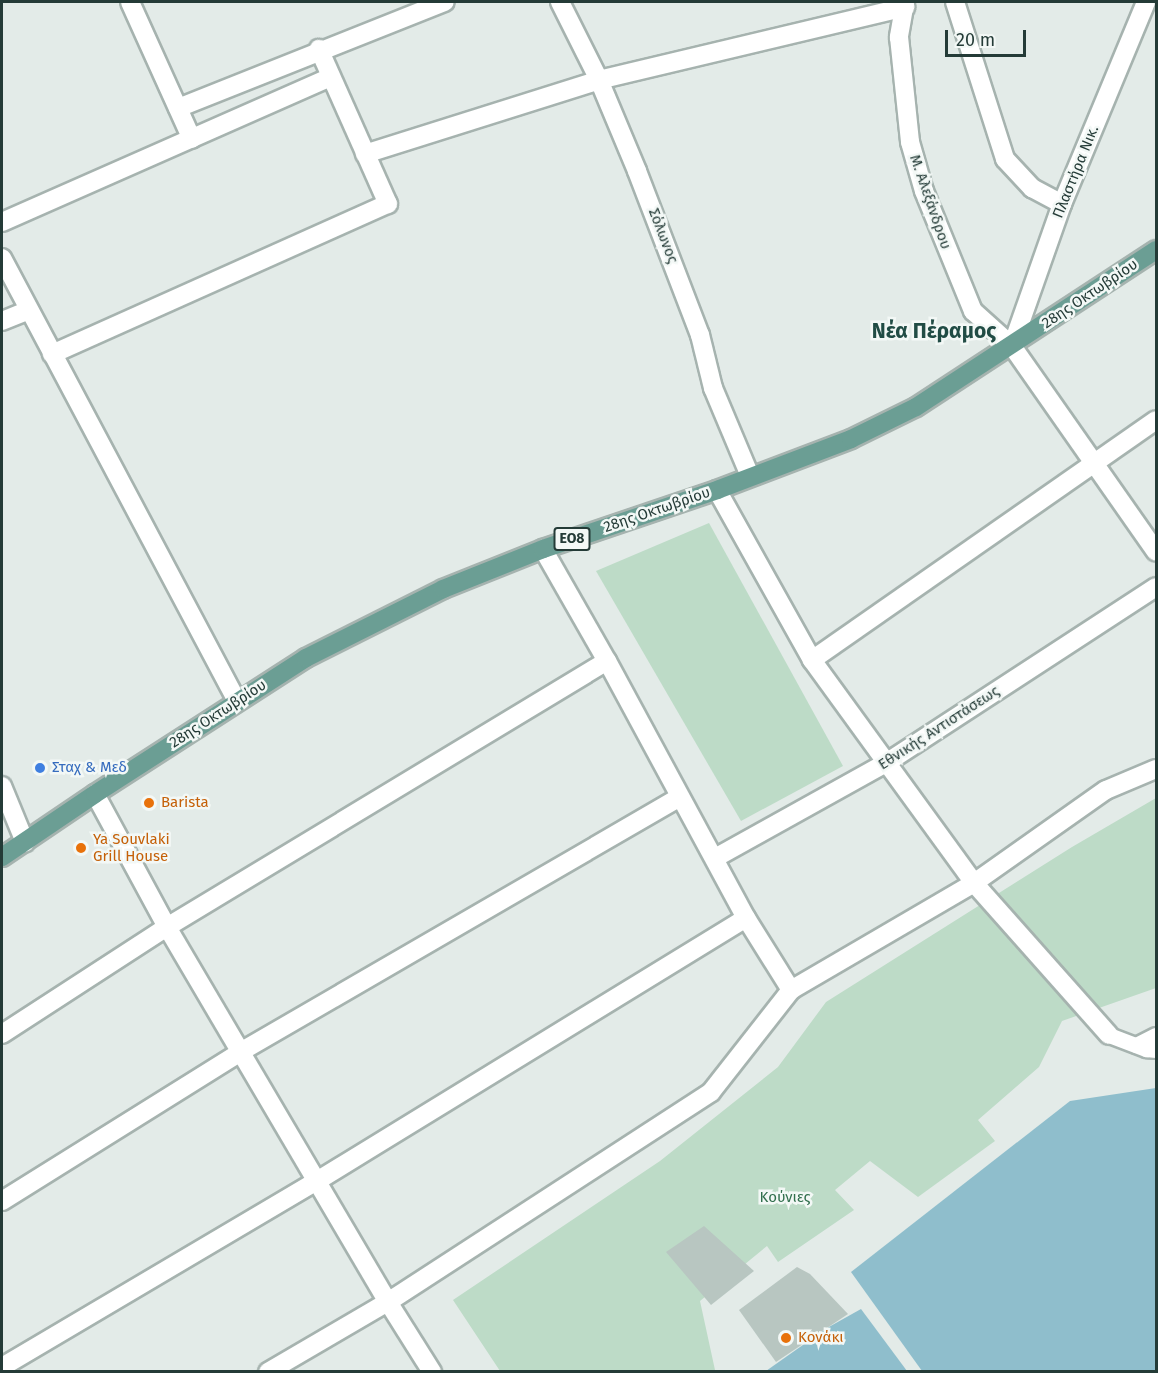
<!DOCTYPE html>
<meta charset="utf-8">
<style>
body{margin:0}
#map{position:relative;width:1158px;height:1373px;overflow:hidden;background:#e3ebe8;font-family:"Fira Sans",sans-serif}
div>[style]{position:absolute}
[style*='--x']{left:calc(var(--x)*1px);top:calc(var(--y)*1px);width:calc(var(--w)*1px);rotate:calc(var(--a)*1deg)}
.green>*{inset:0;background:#bddbc7}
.water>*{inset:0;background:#8fbecc}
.building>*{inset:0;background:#b8c6c1}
.roads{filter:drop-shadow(2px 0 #a6b3af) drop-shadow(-2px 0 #a6b3af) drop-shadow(0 2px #a6b3af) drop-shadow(0 -2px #a6b3af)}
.lane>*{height:15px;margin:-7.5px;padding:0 7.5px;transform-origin:7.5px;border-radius:7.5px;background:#fff}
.street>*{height:18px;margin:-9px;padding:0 9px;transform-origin:9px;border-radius:9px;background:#fff}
.primary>*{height:18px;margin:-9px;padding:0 9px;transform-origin:9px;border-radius:9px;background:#6b9e94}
.dots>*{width:16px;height:16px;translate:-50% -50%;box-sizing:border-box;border:3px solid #f3f8f6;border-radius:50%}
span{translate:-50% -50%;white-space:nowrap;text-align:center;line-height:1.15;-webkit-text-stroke:5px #f3f8f6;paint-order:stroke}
.shield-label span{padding:2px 4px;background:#f3f8f6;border:2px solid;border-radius:4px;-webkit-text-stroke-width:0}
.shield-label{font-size:14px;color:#243b37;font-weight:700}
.street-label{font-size:15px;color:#243b37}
.shop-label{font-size:15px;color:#366cbe}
.left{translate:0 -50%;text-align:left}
.food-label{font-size:15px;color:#c56008}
.park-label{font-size:15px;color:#316f4d}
.district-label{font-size:21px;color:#214c45;font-weight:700}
.frame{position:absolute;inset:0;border:3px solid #243b37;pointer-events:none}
.scale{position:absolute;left:945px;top:30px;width:81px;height:27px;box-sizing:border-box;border:3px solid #243b37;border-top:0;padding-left:8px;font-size:18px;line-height:21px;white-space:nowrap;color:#243b37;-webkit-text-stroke:4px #f3f8f6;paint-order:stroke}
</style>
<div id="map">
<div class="green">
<i style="clip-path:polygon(709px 523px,843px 766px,741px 821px,596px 571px)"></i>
<i style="clip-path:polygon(1156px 798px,1156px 988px,1062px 1021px,1039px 1067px,978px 1120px,995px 1141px,918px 1197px,870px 1161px,835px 1190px,854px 1210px,778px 1262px,767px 1246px,700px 1301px,715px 1370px,713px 1372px,500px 1371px,453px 1300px,660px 1161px,778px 1067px,826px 1002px,1072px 847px)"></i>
</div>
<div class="water">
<i style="clip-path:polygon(1156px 1088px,1156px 1371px,922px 1371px,851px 1272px,1070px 1101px)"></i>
<i style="clip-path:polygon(861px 1309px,907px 1371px,766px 1371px,827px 1328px)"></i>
</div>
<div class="building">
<i style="clip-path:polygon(704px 1226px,754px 1271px,711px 1305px,666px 1252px)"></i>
<i style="clip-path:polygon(797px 1267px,810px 1274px,848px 1314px,776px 1362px,739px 1310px)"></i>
</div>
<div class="roads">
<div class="lane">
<i style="--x:1109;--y:1035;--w:40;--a:21"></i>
<i style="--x:1146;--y:1049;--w:10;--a:6"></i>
<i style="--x:1136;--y:1045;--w:22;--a:-27"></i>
</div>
<div class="street">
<i style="--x:130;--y:2;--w:150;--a:65.7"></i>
<i style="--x:560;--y:2;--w:87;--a:63.4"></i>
<i style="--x:599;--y:80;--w:99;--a:67.3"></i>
<i style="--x:637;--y:171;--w:176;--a:69"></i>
<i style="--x:700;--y:335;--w:55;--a:76.2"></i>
<i style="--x:713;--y:388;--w:95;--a:67.2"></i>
<i style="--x:905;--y:2;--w:36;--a:100"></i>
<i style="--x:899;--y:37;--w:106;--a:84"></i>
<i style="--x:910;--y:142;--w:51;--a:74.1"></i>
<i style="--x:924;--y:191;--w:130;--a:67.8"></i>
<i style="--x:973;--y:311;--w:52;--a:41.9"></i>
<i style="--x:1012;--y:346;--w:251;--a:55"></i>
<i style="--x:955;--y:2;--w:165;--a:72.3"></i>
<i style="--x:1005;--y:159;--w:40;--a:47"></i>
<i style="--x:1032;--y:188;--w:34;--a:28"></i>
<i style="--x:178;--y:108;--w:287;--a:-21.7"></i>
<i style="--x:365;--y:154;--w:245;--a:-17.5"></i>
<i style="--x:599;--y:80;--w:315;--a:-13.4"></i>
<i style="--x:2;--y:222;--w:359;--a:-23.8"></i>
<i style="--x:2;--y:258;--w:501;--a:62.06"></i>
<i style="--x:2;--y:321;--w:29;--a:-22"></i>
<i style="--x:1012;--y:346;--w:151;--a:-70.6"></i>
<i style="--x:1062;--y:204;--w:219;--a:-67.4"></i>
<i style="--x:52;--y:354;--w:368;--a:-24.1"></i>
<i style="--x:388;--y:204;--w:170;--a:-114"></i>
<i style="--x:717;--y:490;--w:195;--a:60.8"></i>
<i style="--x:812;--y:660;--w:276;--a:54"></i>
<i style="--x:974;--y:883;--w:203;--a:48.4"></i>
<i style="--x:543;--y:549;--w:129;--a:60.3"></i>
<i style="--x:607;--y:661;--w:292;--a:61.6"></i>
<i style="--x:746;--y:918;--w:85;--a:58"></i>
<i style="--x:812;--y:660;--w:419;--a:-34.9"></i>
<i style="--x:2;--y:786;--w:61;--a:67.7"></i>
<i style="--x:95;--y:794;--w:151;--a:61.6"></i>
<i style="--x:167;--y:927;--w:435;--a:59.5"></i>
<i style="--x:388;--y:1302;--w:83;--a:57.8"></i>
<i style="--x:715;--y:858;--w:196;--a:-29.1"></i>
<i style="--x:886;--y:763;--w:322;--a:-33.1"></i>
<i style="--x:2;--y:1034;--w:197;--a:-33"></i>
<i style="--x:167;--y:927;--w:514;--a:-31.15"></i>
<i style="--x:2;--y:1201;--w:283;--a:-32"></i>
<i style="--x:242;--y:1051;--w:506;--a:-30.11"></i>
<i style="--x:2;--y:1367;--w:366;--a:-30.6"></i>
<i style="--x:317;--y:1181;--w:503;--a:-31.51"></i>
<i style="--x:268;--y:1372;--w:139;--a:-30.3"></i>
<i style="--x:388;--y:1302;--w:385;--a:-33"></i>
<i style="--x:711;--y:1092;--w:130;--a:-51.9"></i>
<i style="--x:791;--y:990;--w:212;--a:-30.3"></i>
<i style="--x:974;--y:883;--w:161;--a:-35.2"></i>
<i style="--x:1106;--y:790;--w:54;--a:-22.8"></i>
</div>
<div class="primary">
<i style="--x:2;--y:857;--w:112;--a:-34.1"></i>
<i style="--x:95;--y:794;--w:251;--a:-32.8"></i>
<i style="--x:306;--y:658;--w:153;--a:-26.7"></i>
<i style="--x:443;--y:589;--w:108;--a:-21.8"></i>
<i style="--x:543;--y:549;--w:184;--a:-18.7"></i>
<i style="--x:717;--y:490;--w:143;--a:-20.8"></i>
<i style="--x:851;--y:439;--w:72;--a:-26.2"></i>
<i style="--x:916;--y:407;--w:287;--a:-33.2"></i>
</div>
</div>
<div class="dots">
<i style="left:40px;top:768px;background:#3f7fe0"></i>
<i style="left:149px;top:803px;background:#e8710a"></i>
<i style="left:81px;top:848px;background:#e8710a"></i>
<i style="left:786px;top:1338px;background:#e8710a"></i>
</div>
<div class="shield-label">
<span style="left:572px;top:539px">ΕΟ8</span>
</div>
<div class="street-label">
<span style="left:1076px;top:172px;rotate:-68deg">Πλαστήρα Νικ.</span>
<span style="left:930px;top:202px;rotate:71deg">Μ. Αλεξάνδρου</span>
<span style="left:663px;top:236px;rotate:69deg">Σόλωνος</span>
<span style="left:1090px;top:294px;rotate:-34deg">28ης Οκτωβρίου</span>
<span style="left:657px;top:510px;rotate:-19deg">28ης Οκτωβρίου</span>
<span style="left:218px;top:714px;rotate:-33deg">28ης Οκτωβρίου</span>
<span style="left:939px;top:728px;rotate:-33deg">Εθνικής Αντιστάσεως</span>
</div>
<div class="shop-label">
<span class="left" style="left:52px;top:768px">Σταχ &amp; Μεδ</span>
</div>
<div class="food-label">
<span class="left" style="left:161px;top:803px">Barista</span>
<span class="left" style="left:93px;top:848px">Ya Souvlaki<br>Grill House</span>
<span class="left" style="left:798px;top:1338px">Κονάκι</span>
</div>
<div class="park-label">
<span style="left:785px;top:1198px">Κούνιες</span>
</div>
<div class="district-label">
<span style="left:934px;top:331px">Νέα Πέραμος</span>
</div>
<div class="frame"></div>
<div class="scale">20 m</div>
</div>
